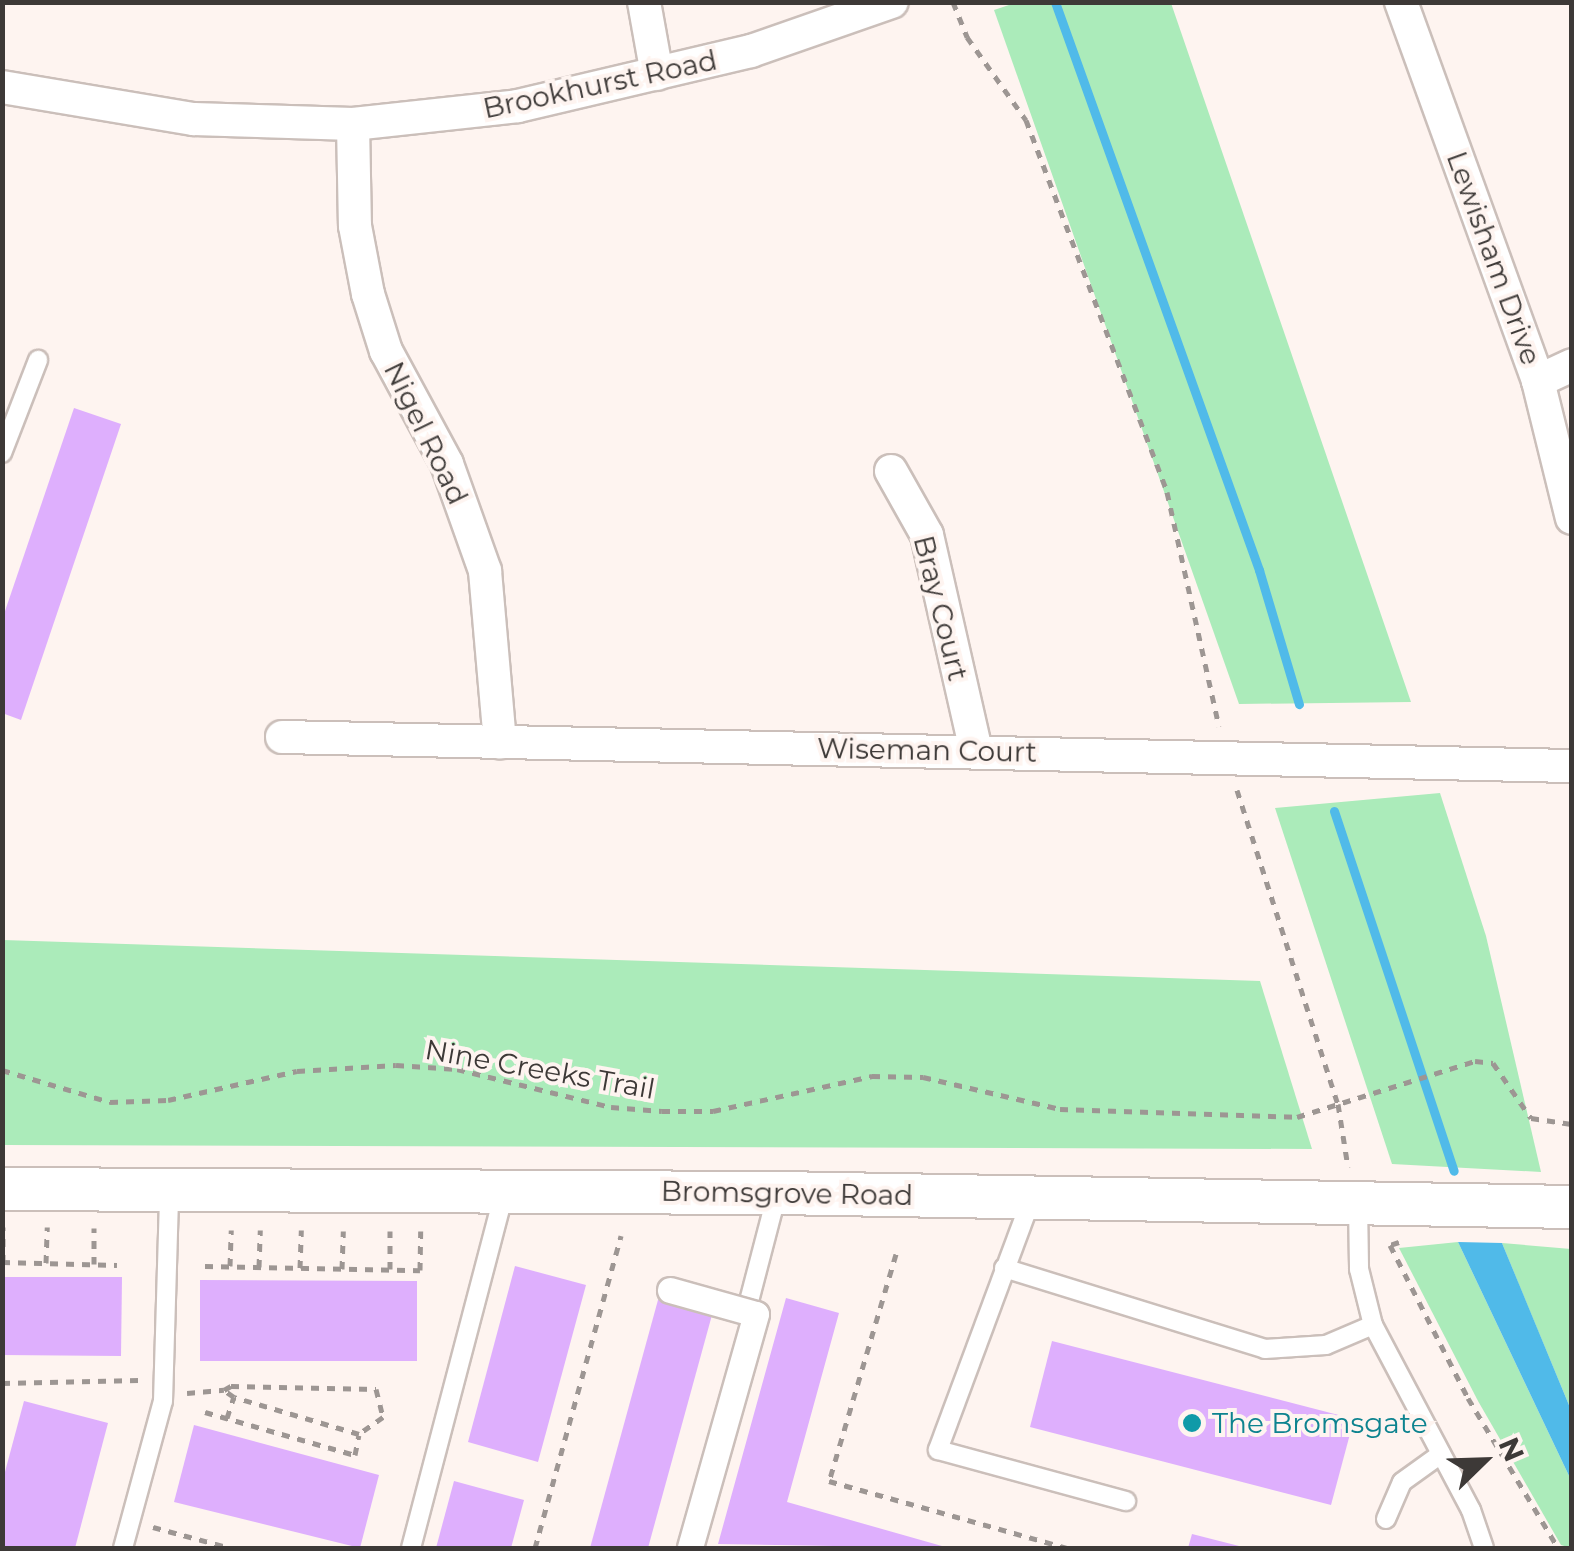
<!DOCTYPE html>
<style>
body{margin:0}
#map{position:relative;width:1574px;height:1551px;overflow:hidden;background:#fef4f0;font-family:Montserrat,sans-serif}
div>[style]{position:absolute}
[style*='--x']{left:calc(var(--x)*1px);top:calc(var(--y)*1px);width:calc(var(--w)*1px);rotate:calc(var(--a)*1deg)}
.green>*{inset:0;background:#abebba}
.water>*{inset:0;background:#50bae9}
.stream>*{height:9px;margin:-4.5px;padding:0 4.5px;transform-origin:4.5px;border-radius:4.5px;background:#50bae9}
.building>*{inset:0;background:#deaffd}
.path>*{height:5px;margin-top:-2.5px;transform-origin:0;background:repeating-linear-gradient(90deg,#9d9693 0 8px,transparent 0 16px)}
.roads{filter:drop-shadow(2px 0 #cbbfba) drop-shadow(-2px 0 #cbbfba) drop-shadow(0 2px #cbbfba) drop-shadow(0 -2px #cbbfba)}
.service>*{height:18px;margin:-9px;padding:0 9px;transform-origin:9px;border-radius:9px;background:#fff}
.minor>*{height:32px;margin:-16px;padding:0 16px;transform-origin:16px;border-radius:16px;background:#fff}
.tertiary>*{height:42px;margin:-21px;padding:0 21px;transform-origin:21px;border-radius:21px;background:#fff}
.bridges{filter:drop-shadow(2px 0 #cbbfba) drop-shadow(-2px 0 #cbbfba) drop-shadow(0 2px #cbbfba) drop-shadow(0 -2px #cbbfba)}
.pedestrian-bridge>*{height:25px;margin:-12.5px;padding:0 12.5px;transform-origin:12.5px;border-radius:12.5px;background:#fff}
.dots>*{width:28px;height:28px;translate:-50% -50%;box-sizing:border-box;border:5px solid #fef4f0;border-radius:50%}
span{translate:-50% -50%;white-space:nowrap;text-align:center;line-height:1.15;-webkit-text-stroke:8px #fef4f0;paint-order:stroke}
.street-label{font-size:28px;color:#3d3937}
.culture-label{font-size:28px;color:#0d838f}
.left{translate:0 -50%;text-align:left}
.frame{position:absolute;inset:0;border:5px solid #3d3937;pointer-events:none}
.north{position:absolute;left:1434px;top:1411px;width:100px;height:100px;-webkit-text-stroke:8px #fef4f0;paint-order:stroke;rotate:67deg;font-size:28px;font-weight:700;line-height:40px;text-align:center;color:#3d3937}
.north::after{content:'';display:block;margin:auto;width:35px;height:45px;background:#3d3937;clip-path:polygon(50% 0,100% 100%,50% 72%,0 100%)}
</style>
<div id="map">
<div class="green">
<i style="clip-path:polygon(1015px 3px,1171px 3px,1411px 702px,1239px 704px,994px 10px)"></i>
<i style="clip-path:polygon(1440px 793px,1486px 936px,1541px 1172px,1392px 1164px,1275px 808px)"></i>
<i style="clip-path:polygon(3px 940px,1260px 981px,1312px 1149px,3px 1145px)"></i>
<i style="clip-path:polygon(1458px 1242px,1571px 1480px,1571px 1548px,1561px 1545px,1478px 1401px,1399px 1248px)"></i>
<i style="clip-path:polygon(1502px 1243px,1571px 1249px,1571px 1410px,1520px 1287px)"></i>
</div>
<div class="water">
<i style="clip-path:polygon(1458px 1242px,1502px 1243px,1571px 1410px,1571px 1480px)"></i>
</div>
<div class="stream">
<i style="--x:1055;--y:2;--w:604;--a:70.24"></i>
<i style="--x:1259;--y:570;--w:140;--a:73.4"></i>
<i style="--x:1334;--y:811;--w:379;--a:71.6"></i>
</div>
<div class="building">
<i style="clip-path:polygon(74px 408px,121px 424px,21px 720px,2px 713px,2px 620px)"></i>
<i style="clip-path:polygon(515px 1266px,586px 1285px,538px 1462px,468px 1442px)"></i>
<i style="clip-path:polygon(2px 1277px,122px 1277px,121px 1356px,2px 1355px)"></i>
<i style="clip-path:polygon(200px 1280px,417px 1281px,417px 1361px,200px 1361px)"></i>
<i style="clip-path:polygon(661px 1289px,715px 1304px,648px 1548px,590px 1548px)"></i>
<i style="clip-path:polygon(786px 1298px,839px 1313px,787px 1502px,949px 1548px,718px 1544px)"></i>
<i style="clip-path:polygon(1052px 1341px,1354px 1419px,1331px 1505px,1030px 1427px)"></i>
<i style="clip-path:polygon(24px 1401px,108px 1423px,75px 1548px,2px 1548px,2px 1483px)"></i>
<i style="clip-path:polygon(194px 1425px,379px 1475px,360px 1548px,174px 1502px)"></i>
<i style="clip-path:polygon(454px 1481px,524px 1500px,511px 1548px,436px 1548px)"></i>
<i style="clip-path:polygon(1192px 1534px,1243px 1547px,1243px 1548px,1188px 1548px)"></i>
</div>
<div class="path">
<i style="--x:953;--y:2;--w:38;--a:68"></i>
<i style="--x:967;--y:37;--w:102;--a:54.6"></i>
<i style="--x:1026;--y:120;--w:398;--a:69.2"></i>
<i style="--x:1167;--y:492;--w:240;--a:77.5"></i>
<i style="--x:1237;--y:790;--w:330;--a:72.2"></i>
<i style="--x:1338;--y:1104;--w:64;--a:81"></i>
<i style="--x:2;--y:1070;--w:113;--a:16.5"></i>
<i style="--x:110;--y:1102;--w:58;--a:-2"></i>
<i style="--x:168;--y:1100;--w:132;--a:-12.7"></i>
<i style="--x:297;--y:1071;--w:99;--a:-3.5"></i>
<i style="--x:396;--y:1065;--w:61;--a:3.8"></i>
<i style="--x:457;--y:1069;--w:159;--a:13.9"></i>
<i style="--x:611;--y:1107;--w:51;--a:4.5"></i>
<i style="--x:662;--y:1111;--w:51;--a:0"></i>
<i style="--x:713;--y:1111;--w:163;--a:-12.4"></i>
<i style="--x:872;--y:1076;--w:51;--a:1.1"></i>
<i style="--x:923;--y:1077;--w:141;--a:13.1"></i>
<i style="--x:1060;--y:1109;--w:237;--a:1.9"></i>
<i style="--x:1297;--y:1117;--w:187;--a:-17.5"></i>
<i style="--x:1475;--y:1061;--w:18;--a:6"></i>
<i style="--x:1493;--y:1063;--w:67;--a:55.4"></i>
<i style="--x:1531;--y:1118;--w:41;--a:8.3"></i>
<i style="--x:1399;--y:1242;--w:9;--a:162"></i>
<i style="--x:1390;--y:1245;--w:172;--a:63"></i>
<i style="--x:1468;--y:1398;--w:175;--a:59"></i>
<i style="--x:896;--y:1254;--w:237;--a:106.4"></i>
<i style="--x:829;--y:1481;--w:247;--a:15.7"></i>
<i style="--x:2;--y:1262;--w:115;--a:1.5"></i>
<i style="--x:3;--y:1262;--w:35;--a:-90"></i>
<i style="--x:46;--y:1263;--w:36;--a:-88"></i>
<i style="--x:94;--y:1264;--w:36;--a:-90"></i>
<i style="--x:205;--y:1266;--w:215;--a:1.1"></i>
<i style="--x:420;--y:1270;--w:39;--a:-89"></i>
<i style="--x:230;--y:1266;--w:36;--a:-88"></i>
<i style="--x:259;--y:1267;--w:37;--a:-88"></i>
<i style="--x:300;--y:1268;--w:38;--a:-88"></i>
<i style="--x:342;--y:1269;--w:38;--a:-88"></i>
<i style="--x:390;--y:1269;--w:38;--a:-90"></i>
<i style="--x:2;--y:1383;--w:137;--a:-1.3"></i>
<i style="--x:231;--y:1386;--w:145;--a:1.2"></i>
<i style="--x:376;--y:1389;--w:29;--a:76"></i>
<i style="--x:383;--y:1417;--w:29;--a:145"></i>
<i style="--x:359;--y:1434;--w:130;--a:-163.5"></i>
<i style="--x:234;--y:1397;--w:12;--a:-145"></i>
<i style="--x:224;--y:1390;--w:8;--a:-30"></i>
<i style="--x:187;--y:1393;--w:37;--a:-5"></i>
<i style="--x:205;--y:1412;--w:156;--a:16"></i>
<i style="--x:355;--y:1455;--w:20;--a:-79"></i>
<i style="--x:227;--y:1418;--w:22;--a:-72"></i>
<i style="--x:153;--y:1527;--w:81;--a:15.1"></i>
<i style="--x:535;--y:1548;--w:324;--a:-74.6"></i>
</div>
<div class="roads">
<div class="service">
<i style="--x:2;--y:453;--w:100;--a:-68.8"></i>
<i style="--x:1032;--y:1197;--w:270;--a:110.4"></i>
<i style="--x:938;--y:1450;--w:195;--a:15.2"></i>
<i style="--x:1358;--y:1203;--w:66;--a:89.1"></i>
<i style="--x:1359;--y:1269;--w:58;--a:76"></i>
<i style="--x:1373;--y:1325;--w:209;--a:62.1"></i>
<i style="--x:1471;--y:1510;--w:40;--a:71.1"></i>
<i style="--x:1004;--y:1268;--w:273;--a:17.2"></i>
<i style="--x:1265;--y:1349;--w:61;--a:-3.8"></i>
<i style="--x:1326;--y:1345;--w:51;--a:-23.1"></i>
<i style="--x:748;--y:1305;--w:115;--a:-75.4"></i>
<i style="--x:1386;--y:1519;--w:40;--a:-66.6"></i>
<i style="--x:1402;--y:1482;--w:48;--a:-35.7"></i>
<i style="--x:123;--y:1548;--w:152;--a:-74.8"></i>
<i style="--x:163;--y:1401;--w:208;--a:-88.3"></i>
<i style="--x:411;--y:1548;--w:370;--a:-75.3"></i>
</div>
<div class="minor">
<i style="--x:644;--y:2;--w:73;--a:79.8"></i>
<i style="--x:1401;--y:2;--w:403;--a:70.1"></i>
<i style="--x:1538;--y:381;--w:141;--a:76.1"></i>
<i style="--x:2;--y:87;--w:195;--a:9.5"></i>
<i style="--x:194;--y:119;--w:159;--a:1.8"></i>
<i style="--x:353;--y:124;--w:166;--a:-6.2"></i>
<i style="--x:518;--y:106;--w:239;--a:-13.3"></i>
<i style="--x:751;--y:51;--w:149;--a:-19.2"></i>
<i style="--x:353;--y:124;--w:102;--a:88.9"></i>
<i style="--x:355;--y:226;--w:69;--a:79.2"></i>
<i style="--x:368;--y:294;--w:60;--a:72.5"></i>
<i style="--x:386;--y:351;--w:128;--a:61.6"></i>
<i style="--x:447;--y:464;--w:114;--a:70.4"></i>
<i style="--x:485;--y:571;--w:172;--a:85"></i>
<i style="--x:1538;--y:381;--w:38;--a:-25"></i>
<i style="--x:891;--y:471;--w:73;--a:60.6"></i>
<i style="--x:927;--y:535;--w:221;--a:77.2"></i>
<i style="--x:282;--y:737;--w:1290;--a:1.29"></i>
</div>
<div class="tertiary">
<i style="--x:2;--y:1189;--w:776;--a:0.3"></i>
<i style="--x:778;--y:1193;--w:794;--a:1.01"></i>
</div>
</div>
<div class="bridges">
<div class="pedestrian-bridge">
<i style="--x:670;--y:1290;--w:89;--a:15.6"></i>
<i style="--x:756;--y:1314;--w:243;--a:105.8"></i>
</div>
</div>
<div class="dots">
<i style="left:1192px;top:1423px;background:#0f9aa8"></i>
</div>
<div class="street-label">
<span style="left:600px;top:84px;rotate:-12deg">Brookhurst Road</span>
<span style="left:1494px;top:258px;rotate:70deg">Lewisham Drive</span>
<span style="left:426px;top:433px;rotate:64deg">Nigel Road</span>
<span style="left:941px;top:608px;rotate:76deg">Bray Court</span>
<span style="left:927px;top:750px;rotate:1deg">Wiseman Court</span>
<span style="left:540px;top:1069px;rotate:10deg">Nine Creeks Trail</span>
<span style="left:787px;top:1193px;rotate:1deg">Bromsgrove Road</span>
</div>
<div class="culture-label">
<span class="left" style="left:1212px;top:1423px">The Bromsgate</span>
</div>
<div class="frame"></div>
<div class="north">N</div>
</div>
